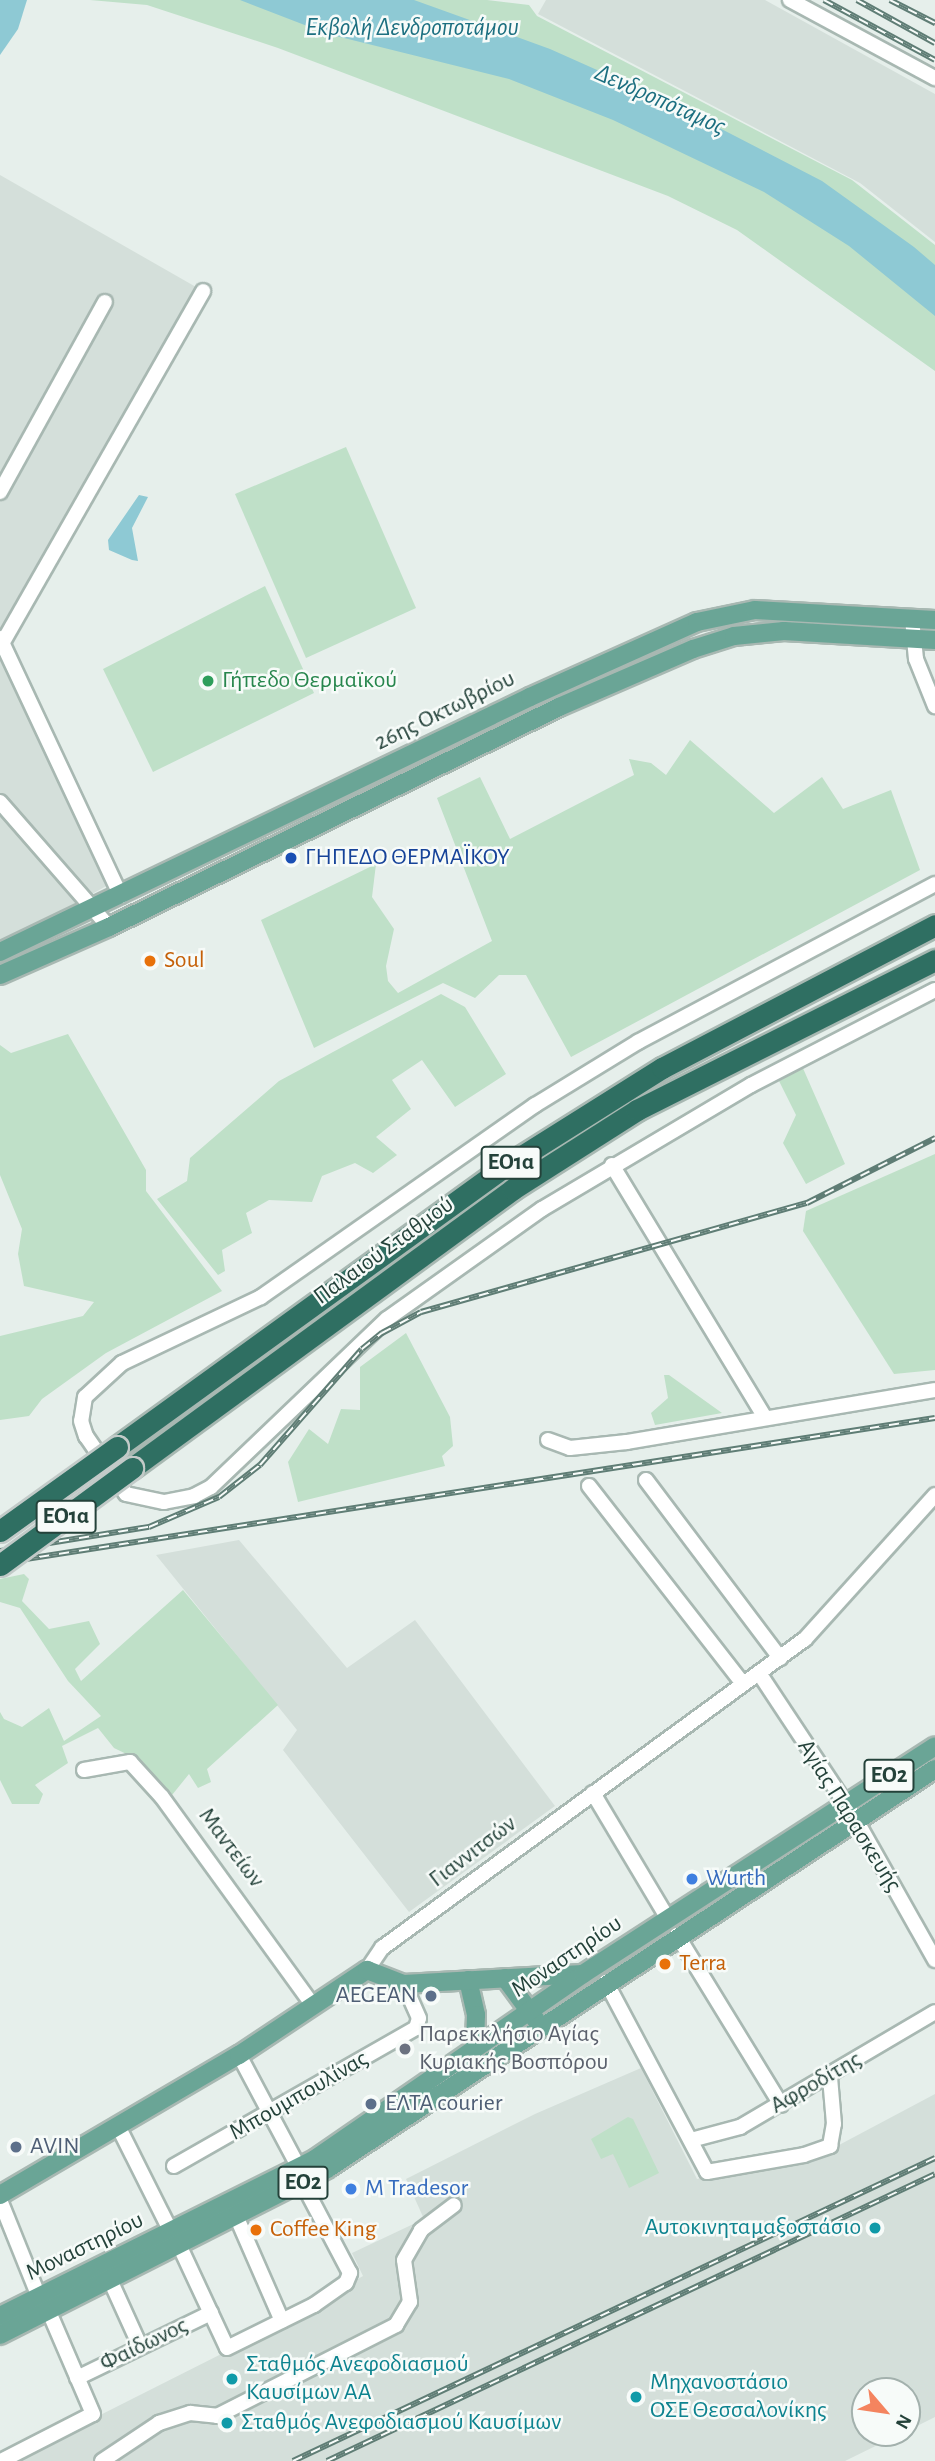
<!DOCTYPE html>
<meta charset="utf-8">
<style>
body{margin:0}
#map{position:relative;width:935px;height:2461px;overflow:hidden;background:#e6efeb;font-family:"Alegreya Sans",sans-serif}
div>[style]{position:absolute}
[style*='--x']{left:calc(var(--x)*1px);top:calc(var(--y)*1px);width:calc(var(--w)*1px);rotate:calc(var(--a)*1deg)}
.built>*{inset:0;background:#d4dfda}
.green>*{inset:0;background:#bfe0c8}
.water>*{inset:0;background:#8ec9d4}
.roads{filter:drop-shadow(2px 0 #a8b8b2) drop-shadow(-2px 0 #a8b8b2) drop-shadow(0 2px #a8b8b2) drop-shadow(0 -2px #a8b8b2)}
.minor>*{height:14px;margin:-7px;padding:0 7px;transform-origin:7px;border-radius:7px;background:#fff}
.major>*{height:18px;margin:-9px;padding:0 9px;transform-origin:9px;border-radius:9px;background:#6aa596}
.highway>*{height:21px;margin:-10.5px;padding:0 10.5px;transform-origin:10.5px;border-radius:10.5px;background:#2f6f62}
.rail>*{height:6px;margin-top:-3px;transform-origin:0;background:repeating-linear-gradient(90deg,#f7fbf9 0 10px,#5f7d75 0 20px);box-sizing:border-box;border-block:2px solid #5f7d75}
.bridges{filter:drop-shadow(2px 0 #c2cac8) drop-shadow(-2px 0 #c2cac8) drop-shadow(0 2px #c2cac8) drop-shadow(0 -2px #c2cac8)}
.highway-bridge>*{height:21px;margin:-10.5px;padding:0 10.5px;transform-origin:10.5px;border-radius:10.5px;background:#2f6f62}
.dots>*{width:19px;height:19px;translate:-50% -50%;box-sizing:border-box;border:4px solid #f7fbf9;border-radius:50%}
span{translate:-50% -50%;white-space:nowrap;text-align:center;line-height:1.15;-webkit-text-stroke:5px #f7fbf9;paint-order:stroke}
.shield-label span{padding:2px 5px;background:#f7fbf9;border:2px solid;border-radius:5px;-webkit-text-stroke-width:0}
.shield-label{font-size:23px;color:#24423a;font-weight:700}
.leisure-label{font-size:24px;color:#27864d}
.left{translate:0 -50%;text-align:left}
.street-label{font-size:24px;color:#24423a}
.transit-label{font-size:24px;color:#164399}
.food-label{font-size:24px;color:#c56008}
.shop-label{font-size:24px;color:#366cbe}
.service-label{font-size:24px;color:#4e5e75}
.right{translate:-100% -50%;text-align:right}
.worship-label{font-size:24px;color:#5b616d}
.culture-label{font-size:24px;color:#0d838f}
.water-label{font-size:26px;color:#1c6f80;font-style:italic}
.north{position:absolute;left:851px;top:2377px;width:70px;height:70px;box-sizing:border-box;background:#f7fbf9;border:2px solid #a3b1ad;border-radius:50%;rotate:119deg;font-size:19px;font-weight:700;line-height:28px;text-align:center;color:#24423a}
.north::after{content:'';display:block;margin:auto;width:24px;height:32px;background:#f4845f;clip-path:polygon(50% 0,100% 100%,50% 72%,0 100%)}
</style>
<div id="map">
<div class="built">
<i style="clip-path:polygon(546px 0,765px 0,935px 94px,935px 242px,860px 183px,538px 14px)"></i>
<i style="clip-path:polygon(0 175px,203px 291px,3px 642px,110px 884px,0 945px)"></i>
<i style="clip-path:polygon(239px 1540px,347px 1668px,415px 1620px,555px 1806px,409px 1912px,283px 1750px,297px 1730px,156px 1555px)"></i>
<i style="clip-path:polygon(641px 2068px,697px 2179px,824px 2153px,935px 2094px,935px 2417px,907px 2431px,907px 2391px,865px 2391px,865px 2433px,902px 2433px,845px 2461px,9px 2461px,285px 2322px,363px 2276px,352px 2253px,424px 2219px,406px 2179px,535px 2114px)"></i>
</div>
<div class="green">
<i style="clip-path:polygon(90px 0,487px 0,529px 5px,537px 16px,852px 180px,935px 245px,935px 371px,737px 230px,668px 196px,278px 48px,147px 5px)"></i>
<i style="clip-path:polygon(346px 447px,416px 608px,306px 658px,235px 494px)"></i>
<i style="clip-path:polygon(265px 586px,314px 693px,153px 772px,103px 669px)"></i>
<i style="clip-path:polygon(690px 740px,774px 813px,822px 777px,843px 809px,891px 790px,920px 870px,571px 1057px,526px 975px,499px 975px,475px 998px,443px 983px,314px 1048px,261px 920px,376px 864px,372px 897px,394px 929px,386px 966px,388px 981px,398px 993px,492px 941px,437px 798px,480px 777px,510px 839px,634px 775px,629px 759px,651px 763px,666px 775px)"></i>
<i style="clip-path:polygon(441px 994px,465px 1007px,506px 1074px,455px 1107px,422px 1060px,392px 1080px,411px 1109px,376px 1137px,397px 1155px,373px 1173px,355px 1163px,322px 1176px,312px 1202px,269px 1200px,246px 1213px,252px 1233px,222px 1250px,225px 1271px,218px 1275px,157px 1199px,187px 1181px,190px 1158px,279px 1081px)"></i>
<i style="clip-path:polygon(68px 1034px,146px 1170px,146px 1191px,222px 1291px,106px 1353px,42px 1399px,29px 1416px,0 1420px,0 1336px,83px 1316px,94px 1302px,24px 1286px,18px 1254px,22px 1229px,0 1175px,0 1045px,11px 1053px)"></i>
<i style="clip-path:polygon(802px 1066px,845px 1164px,806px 1184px,783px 1143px,796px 1115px,779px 1081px)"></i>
<i style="clip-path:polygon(935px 1154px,935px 1370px,894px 1374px,803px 1231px,806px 1211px)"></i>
<i style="clip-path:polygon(406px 1333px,450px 1417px,453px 1446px,442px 1456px,445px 1466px,298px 1502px,288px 1462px,309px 1429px,328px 1444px,341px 1409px,360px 1410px,360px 1367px)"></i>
<i style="clip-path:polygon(664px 1375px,669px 1375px,722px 1413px,655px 1425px,651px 1413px,668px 1398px)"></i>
<i style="clip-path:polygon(24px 1574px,29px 1579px,22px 1601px,49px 1629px,89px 1621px,100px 1644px,75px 1669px,81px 1681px,183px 1590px,278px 1705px,207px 1769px,211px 1782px,198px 1788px,189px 1774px,168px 1800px,143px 1762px,114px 1748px,98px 1728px,62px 1746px,68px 1763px,35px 1785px,43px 1794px,39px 1804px,12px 1804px,0 1780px,0 1712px,4px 1719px,22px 1727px,49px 1708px,64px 1741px,101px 1716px,68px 1681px,20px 1608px,0 1602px,0 1579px)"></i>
<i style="clip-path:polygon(628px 2117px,633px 2119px,659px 2173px,629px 2188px,613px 2154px,601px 2159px,591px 2139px)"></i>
</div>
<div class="water">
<i style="clip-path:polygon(0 0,27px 0,18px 29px,0 55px)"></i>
<i style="clip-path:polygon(240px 0,414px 0,550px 49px,671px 103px,822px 181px,914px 247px,935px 265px,935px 316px,849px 246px,764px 192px,613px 120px,509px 79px,328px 34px)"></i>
<i style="clip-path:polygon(139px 495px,148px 497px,132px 528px,138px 561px,132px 560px,109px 550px,108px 540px)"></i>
</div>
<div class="roads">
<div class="minor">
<i style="--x:790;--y:0;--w:165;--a:28.3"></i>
<i style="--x:0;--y:492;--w:217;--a:-61.1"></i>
<i style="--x:912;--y:619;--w:40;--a:84.3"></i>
<i style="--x:916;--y:659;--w:51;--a:68"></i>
<i style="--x:0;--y:638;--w:285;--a:64.9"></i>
<i style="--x:3;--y:642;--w:404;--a:-60.3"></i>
<i style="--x:0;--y:802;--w:166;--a:48.9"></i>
<i style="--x:935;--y:884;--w:336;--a:152"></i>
<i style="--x:638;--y:1042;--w:121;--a:148.5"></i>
<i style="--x:535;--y:1105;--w:335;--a:145"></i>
<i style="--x:261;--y:1297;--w:154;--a:154.6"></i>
<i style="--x:122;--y:1363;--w:50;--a:137.4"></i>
<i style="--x:85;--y:1397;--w:24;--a:99"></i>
<i style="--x:81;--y:1421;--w:16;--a:72"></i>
<i style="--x:86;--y:1436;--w:70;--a:55.4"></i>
<i style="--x:126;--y:1494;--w:39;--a:12"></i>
<i style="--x:164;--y:1502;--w:31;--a:-11"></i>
<i style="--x:194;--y:1496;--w:19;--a:-28"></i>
<i style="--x:211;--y:1487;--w:243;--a:-43.7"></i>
<i style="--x:387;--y:1319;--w:190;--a:-35.4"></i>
<i style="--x:542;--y:1209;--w:243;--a:-30.7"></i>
<i style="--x:751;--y:1085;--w:207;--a:-27.3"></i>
<i style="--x:612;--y:1165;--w:293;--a:58.8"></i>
<i style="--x:548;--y:1440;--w:23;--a:20"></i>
<i style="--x:570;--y:1448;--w:57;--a:-6"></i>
<i style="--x:627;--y:1442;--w:312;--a:-9.6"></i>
<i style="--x:646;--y:1480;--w:223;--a:53"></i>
<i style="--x:589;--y:1486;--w:251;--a:52.1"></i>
<i style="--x:759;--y:1673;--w:174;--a:56.5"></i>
<i style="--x:855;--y:1818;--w:163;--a:60.6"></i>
<i style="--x:84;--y:1770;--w:47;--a:-9.9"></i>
<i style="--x:130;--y:1762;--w:47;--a:47.6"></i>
<i style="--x:162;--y:1797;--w:259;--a:54.1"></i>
<i style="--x:593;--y:1793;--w:147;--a:59.2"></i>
<i style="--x:677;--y:1935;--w:199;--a:58.5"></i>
<i style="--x:367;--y:1970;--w:27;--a:-56"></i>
<i style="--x:382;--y:1948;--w:524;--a:-36.15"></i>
<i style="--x:805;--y:1639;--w:194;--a:-47.9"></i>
<i style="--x:606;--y:1982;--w:215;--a:62"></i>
<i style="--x:707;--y:2172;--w:98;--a:-9.9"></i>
<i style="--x:804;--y:2155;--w:28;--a:-19"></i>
<i style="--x:830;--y:2146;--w:22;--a:-80"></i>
<i style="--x:834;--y:2124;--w:47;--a:-94.9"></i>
<i style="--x:239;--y:2055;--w:128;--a:62"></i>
<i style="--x:118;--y:2126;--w:119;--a:63.4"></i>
<i style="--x:691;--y:2140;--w:51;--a:-14.9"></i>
<i style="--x:740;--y:2127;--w:226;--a:-30.5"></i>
<i style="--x:174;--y:2166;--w:279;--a:-29.7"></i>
<i style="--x:416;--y:2028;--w:10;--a:-73"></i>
<i style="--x:419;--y:2018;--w:37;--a:-114"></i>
<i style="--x:0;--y:2200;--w:105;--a:68.1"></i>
<i style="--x:237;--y:2218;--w:112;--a:66.4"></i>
<i style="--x:180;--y:2247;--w:111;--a:65"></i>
<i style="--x:227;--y:2348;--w:97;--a:-26.3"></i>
<i style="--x:314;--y:2305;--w:39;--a:-35"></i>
<i style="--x:346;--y:2283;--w:11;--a:-68"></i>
<i style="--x:350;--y:2273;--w:101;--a:-117.8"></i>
<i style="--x:111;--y:2282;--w:70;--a:65.6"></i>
<i style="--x:77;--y:2378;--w:149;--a:-25.9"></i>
<i style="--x:1;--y:2461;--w:103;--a:-27.1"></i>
<i style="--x:93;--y:2414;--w:111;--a:-113.3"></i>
<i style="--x:102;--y:2461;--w:69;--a:-33.7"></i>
<i style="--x:159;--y:2423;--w:33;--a:-18"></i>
<i style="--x:190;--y:2413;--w:27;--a:6"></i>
<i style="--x:217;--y:2416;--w:201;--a:-26.9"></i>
<i style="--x:396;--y:2325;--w:27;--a:-59"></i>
<i style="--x:410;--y:2302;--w:42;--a:-98.1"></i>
<i style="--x:404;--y:2260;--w:34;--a:-60"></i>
<i style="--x:421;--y:2230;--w:41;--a:-37.1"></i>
</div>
<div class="major">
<i style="--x:0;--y:952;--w:588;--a:-25.69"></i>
<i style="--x:530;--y:697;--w:183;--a:-24.2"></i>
<i style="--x:697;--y:622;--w:59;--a:-11.7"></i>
<i style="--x:755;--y:610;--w:180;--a:3.2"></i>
<i style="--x:0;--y:975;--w:119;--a:-23.8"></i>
<i style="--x:109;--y:927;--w:501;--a:-26.05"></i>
<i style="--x:559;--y:707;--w:146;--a:-23.4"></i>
<i style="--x:693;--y:649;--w:43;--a:-17.6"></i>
<i style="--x:734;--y:636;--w:50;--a:-5.7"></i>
<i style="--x:784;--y:631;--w:151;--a:3.4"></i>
<i style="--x:505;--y:1978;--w:52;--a:53.6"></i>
<i style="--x:468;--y:1980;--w:36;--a:77"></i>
<i style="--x:476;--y:2015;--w:34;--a:92"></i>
<i style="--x:0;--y:2195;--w:277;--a:-30.4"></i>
<i style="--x:239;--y:2055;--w:154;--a:-33.6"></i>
<i style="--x:367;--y:1970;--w:40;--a:21"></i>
<i style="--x:404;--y:1984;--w:179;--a:-3.2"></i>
<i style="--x:0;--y:2316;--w:352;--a:-26.5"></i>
<i style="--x:315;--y:2159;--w:326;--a:-34.6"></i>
<i style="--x:583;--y:1974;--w:419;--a:-32.9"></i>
<i style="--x:0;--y:2335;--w:367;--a:-26.9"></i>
<i style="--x:327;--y:2169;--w:728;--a:-33.34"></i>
</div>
<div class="highway">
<i style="--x:117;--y:1447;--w:476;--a:-35.9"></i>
<i style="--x:503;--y:1168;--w:188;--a:-32.2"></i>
<i style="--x:662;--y:1068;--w:308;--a:-27.6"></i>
<i style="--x:132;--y:1468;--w:472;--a:-36.2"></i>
<i style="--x:513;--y:1189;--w:147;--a:-32.5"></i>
<i style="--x:637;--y:1110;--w:334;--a:-26.7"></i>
</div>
</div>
<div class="rail">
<i style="--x:824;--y:0;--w:126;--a:28.4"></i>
<i style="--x:857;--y:0;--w:89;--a:28.9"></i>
<i style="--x:890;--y:0;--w:51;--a:27.1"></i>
<i style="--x:0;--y:1551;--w:151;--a:-9.2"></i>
<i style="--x:149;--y:1527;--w:76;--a:-23.2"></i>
<i style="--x:219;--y:1497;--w:52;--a:-38"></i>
<i style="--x:260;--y:1465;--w:154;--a:-48.7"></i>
<i style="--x:362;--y:1349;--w:26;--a:-39"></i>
<i style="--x:382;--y:1333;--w:44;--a:-28.3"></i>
<i style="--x:421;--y:1312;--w:401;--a:-15.8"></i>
<i style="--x:807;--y:1203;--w:144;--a:-26.9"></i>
<i style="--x:0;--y:1563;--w:946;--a:-8.82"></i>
<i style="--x:293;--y:2461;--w:710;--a:-25.27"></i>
<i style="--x:327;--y:2461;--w:672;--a:-25.27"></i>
</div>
<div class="bridges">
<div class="highway-bridge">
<i style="--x:0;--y:1531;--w:144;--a:-35.7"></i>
<i style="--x:0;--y:1565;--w:164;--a:-36.3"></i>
</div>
</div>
<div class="dots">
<i style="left:208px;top:681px;background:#2e9e5b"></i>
<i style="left:291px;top:858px;background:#1a4fb4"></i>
<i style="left:150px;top:961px;background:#e8710a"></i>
<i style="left:692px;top:1879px;background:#3f7fe0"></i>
<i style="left:665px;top:1964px;background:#e8710a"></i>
<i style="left:431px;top:1996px;background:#5c6f8a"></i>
<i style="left:405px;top:2049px;background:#6b7280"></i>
<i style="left:371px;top:2104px;background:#5c6f8a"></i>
<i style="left:16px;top:2147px;background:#5c6f8a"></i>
<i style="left:351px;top:2189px;background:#3f7fe0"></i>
<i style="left:875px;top:2228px;background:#0f9aa8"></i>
<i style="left:256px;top:2230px;background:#e8710a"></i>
<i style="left:232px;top:2379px;background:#0f9aa8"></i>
<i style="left:636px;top:2397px;background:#0f9aa8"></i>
<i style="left:227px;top:2423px;background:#0f9aa8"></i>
</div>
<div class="shield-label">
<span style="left:511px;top:1163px">ΕΟ1α</span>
<span style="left:66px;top:1517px">ΕΟ1α</span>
<span style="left:889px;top:1776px">ΕΟ2</span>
<span style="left:303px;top:2183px">ΕΟ2</span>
</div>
<div class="leisure-label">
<span class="left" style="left:222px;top:681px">Γήπεδο Θερμαϊκού</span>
</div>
<div class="street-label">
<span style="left:445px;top:711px;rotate:-26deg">26ης Οκτωβρίου</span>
<span style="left:384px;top:1251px;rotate:-36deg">Παλαιού Σταθμού</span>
<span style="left:849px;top:1816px;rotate:58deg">Αγίας Παρασκευής</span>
<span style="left:231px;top:1848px;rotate:53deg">Μαντείων</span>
<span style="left:473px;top:1852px;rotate:-37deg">Γιαννιτσών</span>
<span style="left:567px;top:1957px;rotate:-34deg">Μοναστηρίου</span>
<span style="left:816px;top:2083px;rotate:-30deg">Αφροδίτης</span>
<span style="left:299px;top:2096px;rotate:-30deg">Μπουμπουλίνας</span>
<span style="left:85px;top:2247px;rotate:-26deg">Μοναστηρίου</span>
<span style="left:144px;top:2345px;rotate:-26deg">Φαίδωνος</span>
</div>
<div class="transit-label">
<span class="left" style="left:305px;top:858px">ΓΗΠΕΔΟ ΘΕΡΜΑΪΚΟΥ</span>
</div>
<div class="food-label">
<span class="left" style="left:164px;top:961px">Soul</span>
<span class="left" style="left:679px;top:1964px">Terra</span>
<span class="left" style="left:270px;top:2230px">Coffee King</span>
</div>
<div class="shop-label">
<span class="left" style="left:706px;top:1879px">Wurth</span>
<span class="left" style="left:365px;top:2189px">M Tradesor</span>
</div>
<div class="service-label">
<span class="right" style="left:417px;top:1996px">AEGEAN</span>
<span class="left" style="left:385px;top:2104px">ΕΛΤΑ courier</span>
<span class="left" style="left:30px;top:2147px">AVIN</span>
</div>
<div class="worship-label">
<span class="left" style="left:419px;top:2049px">Παρεκκλήσιο Αγίας<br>Κυριακής Βοσπόρου</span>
</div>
<div class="culture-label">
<span class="right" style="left:861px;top:2228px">Αυτοκινηταμαξοστάσιο</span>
<span class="left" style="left:246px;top:2379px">Σταθμός Ανεφοδιασμού<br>Καυσίμων ΑΑ</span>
<span class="left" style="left:650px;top:2397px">Μηχανοστάσιο<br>ΟΣΕ Θεσσαλονίκης</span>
<span class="left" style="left:241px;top:2423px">Σταθμός Ανεφοδιασμού Καυσίμων</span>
</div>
<div class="water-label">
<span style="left:412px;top:28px">Εκβολή Δενδροποτάμου</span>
<span style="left:660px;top:100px;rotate:24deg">Δενδροπόταμος</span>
</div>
<div class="north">N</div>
</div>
